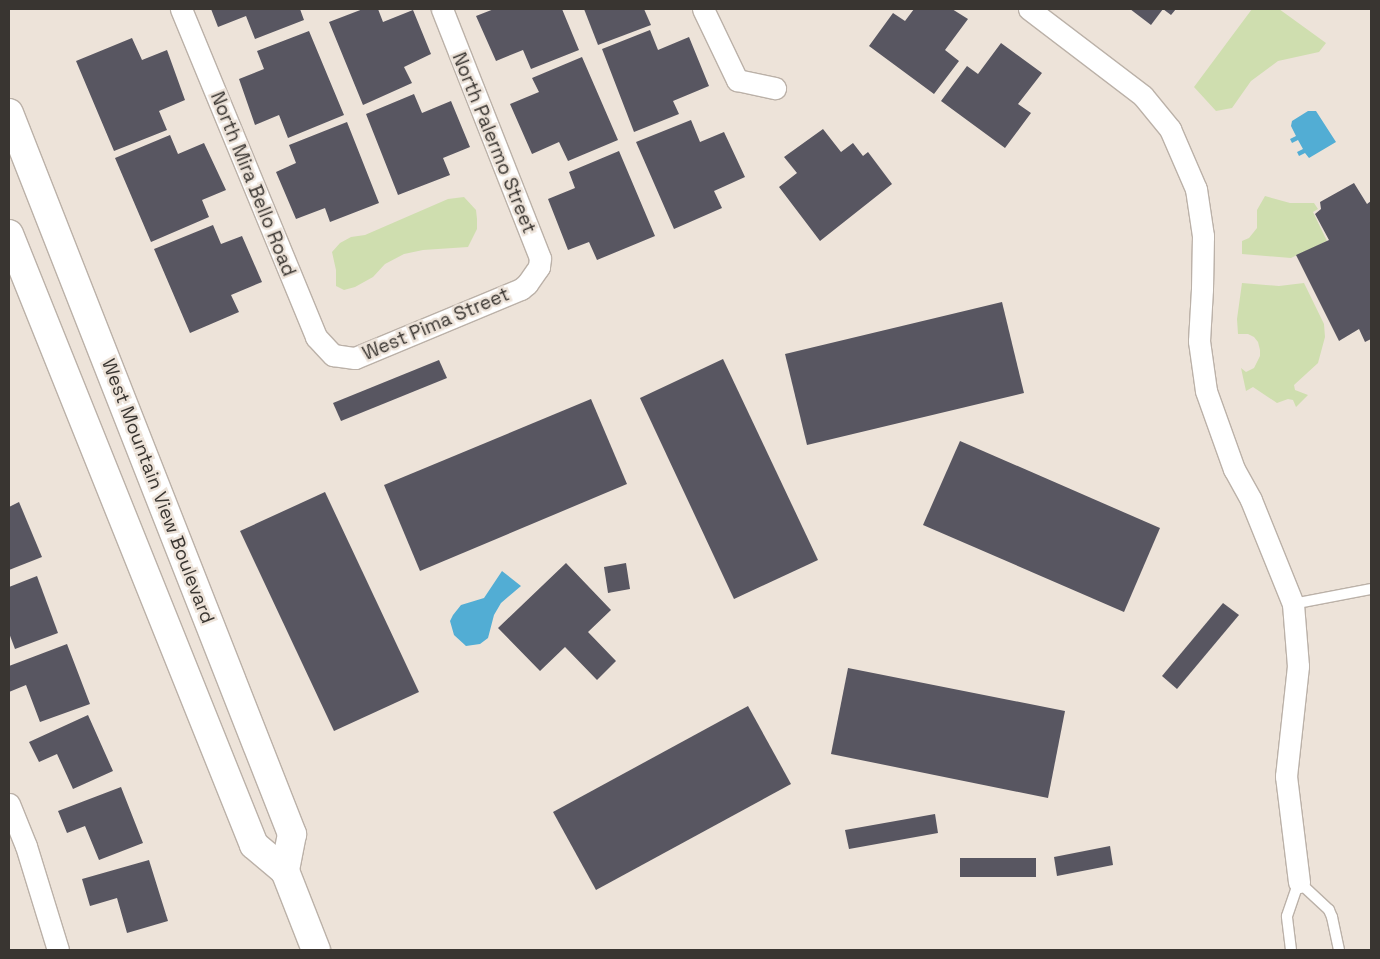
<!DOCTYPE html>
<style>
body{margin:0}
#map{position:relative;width:1380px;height:959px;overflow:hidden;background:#ede3d9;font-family:"Space Grotesk",sans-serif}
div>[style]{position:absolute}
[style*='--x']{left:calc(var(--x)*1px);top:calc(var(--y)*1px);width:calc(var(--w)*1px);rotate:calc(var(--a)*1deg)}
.green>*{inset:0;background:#cfdeaf}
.water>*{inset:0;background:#52add4}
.building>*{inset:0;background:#585661}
.roads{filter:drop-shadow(1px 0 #bbb1a8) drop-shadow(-1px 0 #bbb1a8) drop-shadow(0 1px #bbb1a8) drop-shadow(0 -1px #bbb1a8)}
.lane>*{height:10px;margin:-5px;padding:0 5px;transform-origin:5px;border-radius:5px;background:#fff}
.street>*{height:21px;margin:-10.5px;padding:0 10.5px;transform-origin:10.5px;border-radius:10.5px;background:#fff}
.secondary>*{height:28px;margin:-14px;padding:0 14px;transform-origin:14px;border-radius:14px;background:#fff}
span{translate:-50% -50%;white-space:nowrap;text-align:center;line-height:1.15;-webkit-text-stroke:5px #ede3d9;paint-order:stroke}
.street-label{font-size:19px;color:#393531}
.frame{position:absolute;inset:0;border:10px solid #393531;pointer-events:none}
</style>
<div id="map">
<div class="green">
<i style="clip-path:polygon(1252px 9px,1279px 9px,1326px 43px,1319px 52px,1278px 61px,1251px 81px,1232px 108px,1216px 111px,1194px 87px)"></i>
<i style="clip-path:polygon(1265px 196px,1290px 203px,1314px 203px,1318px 209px,1313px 212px,1327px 241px,1291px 258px,1242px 254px,1242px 241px,1249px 238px,1257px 228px,1257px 210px)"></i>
<i style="clip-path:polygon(464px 197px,476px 210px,477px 219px,477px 229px,468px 247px,423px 250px,404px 254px,385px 264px,373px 277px,355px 287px,344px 290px,336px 286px,336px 270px,332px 252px,340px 243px,351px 237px,365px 235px,448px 199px)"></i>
<i style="clip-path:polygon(1242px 283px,1279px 286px,1304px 283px,1324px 324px,1325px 337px,1318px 363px,1294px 385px,1295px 390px,1308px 395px,1296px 407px,1293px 400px,1288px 399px,1277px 403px,1253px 387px,1246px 391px,1241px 368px,1246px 372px,1254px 368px,1260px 356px,1260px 350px,1258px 342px,1254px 337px,1248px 334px,1238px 334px,1237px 319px)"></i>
</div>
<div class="water">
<i style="clip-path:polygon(1308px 111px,1316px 111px,1336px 142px,1309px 158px,1305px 153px,1299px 156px,1297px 152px,1303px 149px,1298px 140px,1292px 143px,1290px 139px,1296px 136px,1291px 126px,1292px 121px)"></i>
<i style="clip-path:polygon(502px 571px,521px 586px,501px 603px,494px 615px,488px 638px,480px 644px,466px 646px,454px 635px,450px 621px,453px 615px,461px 605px,484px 598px)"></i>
</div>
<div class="building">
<i style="clip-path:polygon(211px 9px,300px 9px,304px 20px,255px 39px,246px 16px,218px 27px)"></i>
<i style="clip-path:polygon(363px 9px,378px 9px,383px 22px,413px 10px,431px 54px,404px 67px,412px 83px,363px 105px,329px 22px)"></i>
<i style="clip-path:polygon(494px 9px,562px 9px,579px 50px,531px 69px,523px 50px,496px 61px,476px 16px)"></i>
<i style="clip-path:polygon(584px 9px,644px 9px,651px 25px,598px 45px)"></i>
<i style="clip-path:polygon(914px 9px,952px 9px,968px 19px,945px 50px,959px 61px,934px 94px,869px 46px,893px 13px,905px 21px)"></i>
<i style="clip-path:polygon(1130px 9px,1176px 9px,1171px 15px,1163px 9px,1151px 25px)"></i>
<i style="clip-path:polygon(650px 30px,658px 50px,689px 37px,709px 86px,673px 101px,679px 114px,634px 132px,602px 49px)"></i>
<i style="clip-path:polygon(309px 31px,344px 115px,288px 138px,279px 115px,255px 125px,239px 79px,264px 69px,257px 51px)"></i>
<i style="clip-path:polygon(132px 38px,142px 60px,167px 50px,185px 100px,159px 111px,167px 130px,114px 151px,76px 61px)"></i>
<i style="clip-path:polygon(1001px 43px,1042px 73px,1018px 104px,1031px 113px,1005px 148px,941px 101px,967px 66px,978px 74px)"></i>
<i style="clip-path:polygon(582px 57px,618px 140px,568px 161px,559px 142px,532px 154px,510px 104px,539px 92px,532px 78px)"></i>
<i style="clip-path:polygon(414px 94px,422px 113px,451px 101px,470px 147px,443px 158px,450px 175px,398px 195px,366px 114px)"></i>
<i style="clip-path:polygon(691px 120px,700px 142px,724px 132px,745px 177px,714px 191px,722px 208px,674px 229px,636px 142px)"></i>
<i style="clip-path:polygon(347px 122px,379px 203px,330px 222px,325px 208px,296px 219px,276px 172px,296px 163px,289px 145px)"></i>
<i style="clip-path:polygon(823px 129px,841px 152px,853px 143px,863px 156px,868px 152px,892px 184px,820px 241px,779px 187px,797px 173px,784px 157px)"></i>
<i style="clip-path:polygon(170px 135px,178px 154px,204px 143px,226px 190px,202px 200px,209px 217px,151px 242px,115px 158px)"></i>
<i style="clip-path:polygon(619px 151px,655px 236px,597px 260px,589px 242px,568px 250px,548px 199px,575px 188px,569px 172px)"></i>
<i style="clip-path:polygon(1354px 183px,1367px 204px,1371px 201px,1371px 339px,1365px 342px,1359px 329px,1339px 341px,1296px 255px,1329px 240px,1315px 214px,1321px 209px,1320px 202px)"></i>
<i style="clip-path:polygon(213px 225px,221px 244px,242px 236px,262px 282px,231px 295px,239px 312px,190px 333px,154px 249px)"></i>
<i style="clip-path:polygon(1002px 302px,1024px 393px,807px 445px,785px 354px)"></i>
<i style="clip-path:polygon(723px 359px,818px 560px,734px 599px,640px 398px)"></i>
<i style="clip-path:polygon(439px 360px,447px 378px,341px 421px,333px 403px)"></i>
<i style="clip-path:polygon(591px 399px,627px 484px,420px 571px,384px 485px)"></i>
<i style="clip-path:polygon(960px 441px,1160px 528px,1124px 612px,923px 525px)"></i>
<i style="clip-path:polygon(325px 492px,419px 692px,334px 731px,240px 531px)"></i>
<i style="clip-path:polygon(19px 502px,42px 557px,9px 570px,9px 507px)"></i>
<i style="clip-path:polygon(566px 563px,611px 610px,588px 632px,616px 661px,597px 680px,565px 647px,540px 671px,498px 628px)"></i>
<i style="clip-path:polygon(626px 563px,630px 589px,608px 593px,604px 567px)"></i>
<i style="clip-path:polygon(37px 576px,58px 633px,15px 649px,9px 633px,9px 587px)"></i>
<i style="clip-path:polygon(1223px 603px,1239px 615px,1177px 689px,1162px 676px)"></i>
<i style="clip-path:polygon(67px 644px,90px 704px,40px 722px,26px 685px,9px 692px,9px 666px)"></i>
<i style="clip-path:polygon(848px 668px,1065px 711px,1048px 798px,831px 754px)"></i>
<i style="clip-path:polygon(748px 706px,791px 784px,596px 890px,553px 812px)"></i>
<i style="clip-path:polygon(88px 715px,113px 771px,73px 789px,57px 754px,39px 762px,29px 742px)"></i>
<i style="clip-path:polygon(121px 787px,143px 843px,99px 860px,85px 826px,67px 833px,58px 811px)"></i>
<i style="clip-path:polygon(935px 814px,938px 833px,849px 849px,845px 830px)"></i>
<i style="clip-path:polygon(1110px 846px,1113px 865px,1057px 876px,1054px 857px)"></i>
<i style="clip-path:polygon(960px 858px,1036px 858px,1036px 877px,960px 877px)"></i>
<i style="clip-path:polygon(149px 860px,168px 921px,127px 933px,117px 898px,90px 906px,82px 879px)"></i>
</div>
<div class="roads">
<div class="lane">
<i style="--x:1293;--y:604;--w:79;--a:-10.9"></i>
<i style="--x:1291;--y:950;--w:34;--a:-97"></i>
<i style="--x:1287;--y:916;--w:36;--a:-71"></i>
<i style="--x:1299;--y:882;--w:41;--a:43"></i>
<i style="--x:1329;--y:910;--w:8;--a:67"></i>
<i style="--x:1332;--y:917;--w:34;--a:78"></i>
</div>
<div class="street">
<i style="--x:181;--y:9;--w:355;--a:67.6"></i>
<i style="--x:316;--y:337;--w:25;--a:47"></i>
<i style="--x:333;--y:355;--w:22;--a:8"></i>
<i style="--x:355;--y:358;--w:180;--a:-22.6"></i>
<i style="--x:521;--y:289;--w:8;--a:-40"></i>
<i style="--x:527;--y:284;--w:21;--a:-55"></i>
<i style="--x:539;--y:267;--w:9;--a:-84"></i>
<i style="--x:540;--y:258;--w:268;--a:-111.5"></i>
<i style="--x:703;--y:9;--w:79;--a:64.4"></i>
<i style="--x:737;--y:80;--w:39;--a:12"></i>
<i style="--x:1029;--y:9;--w:143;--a:37.3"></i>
<i style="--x:1143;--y:96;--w:43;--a:50.7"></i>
<i style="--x:1170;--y:129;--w:65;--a:66.6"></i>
<i style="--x:1196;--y:189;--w:48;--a:81.5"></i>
<i style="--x:1203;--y:236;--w:53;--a:91.1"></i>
<i style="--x:1202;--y:289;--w:52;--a:93.3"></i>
<i style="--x:1199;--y:341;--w:50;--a:82"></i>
<i style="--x:1206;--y:391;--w:83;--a:70.3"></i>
<i style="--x:1234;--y:469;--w:35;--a:61"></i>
<i style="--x:1251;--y:500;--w:112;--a:68"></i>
<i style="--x:1293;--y:604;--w:62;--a:85.4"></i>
<i style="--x:1298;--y:666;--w:111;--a:96.2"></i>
<i style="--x:1286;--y:776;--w:107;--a:83"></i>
<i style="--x:9;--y:804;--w:45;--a:68"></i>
<i style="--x:26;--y:846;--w:109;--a:72.9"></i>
</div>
<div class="secondary">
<i style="--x:9;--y:113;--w:775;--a:68.57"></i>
<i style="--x:292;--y:834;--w:38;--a:101"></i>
<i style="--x:9;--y:234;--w:658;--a:68.15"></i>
<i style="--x:254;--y:845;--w:40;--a:40"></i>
<i style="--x:285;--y:871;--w:85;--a:68.6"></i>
</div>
</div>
<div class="street-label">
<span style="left:494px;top:143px;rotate:68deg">North Palermo Street</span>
<span style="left:253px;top:184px;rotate:68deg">North Mira Bello Road</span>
<span style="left:436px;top:324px;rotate:-23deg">West Pima Street</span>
<span style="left:158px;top:491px;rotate:69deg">West Mountain View Boulevard</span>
</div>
<div class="frame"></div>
</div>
